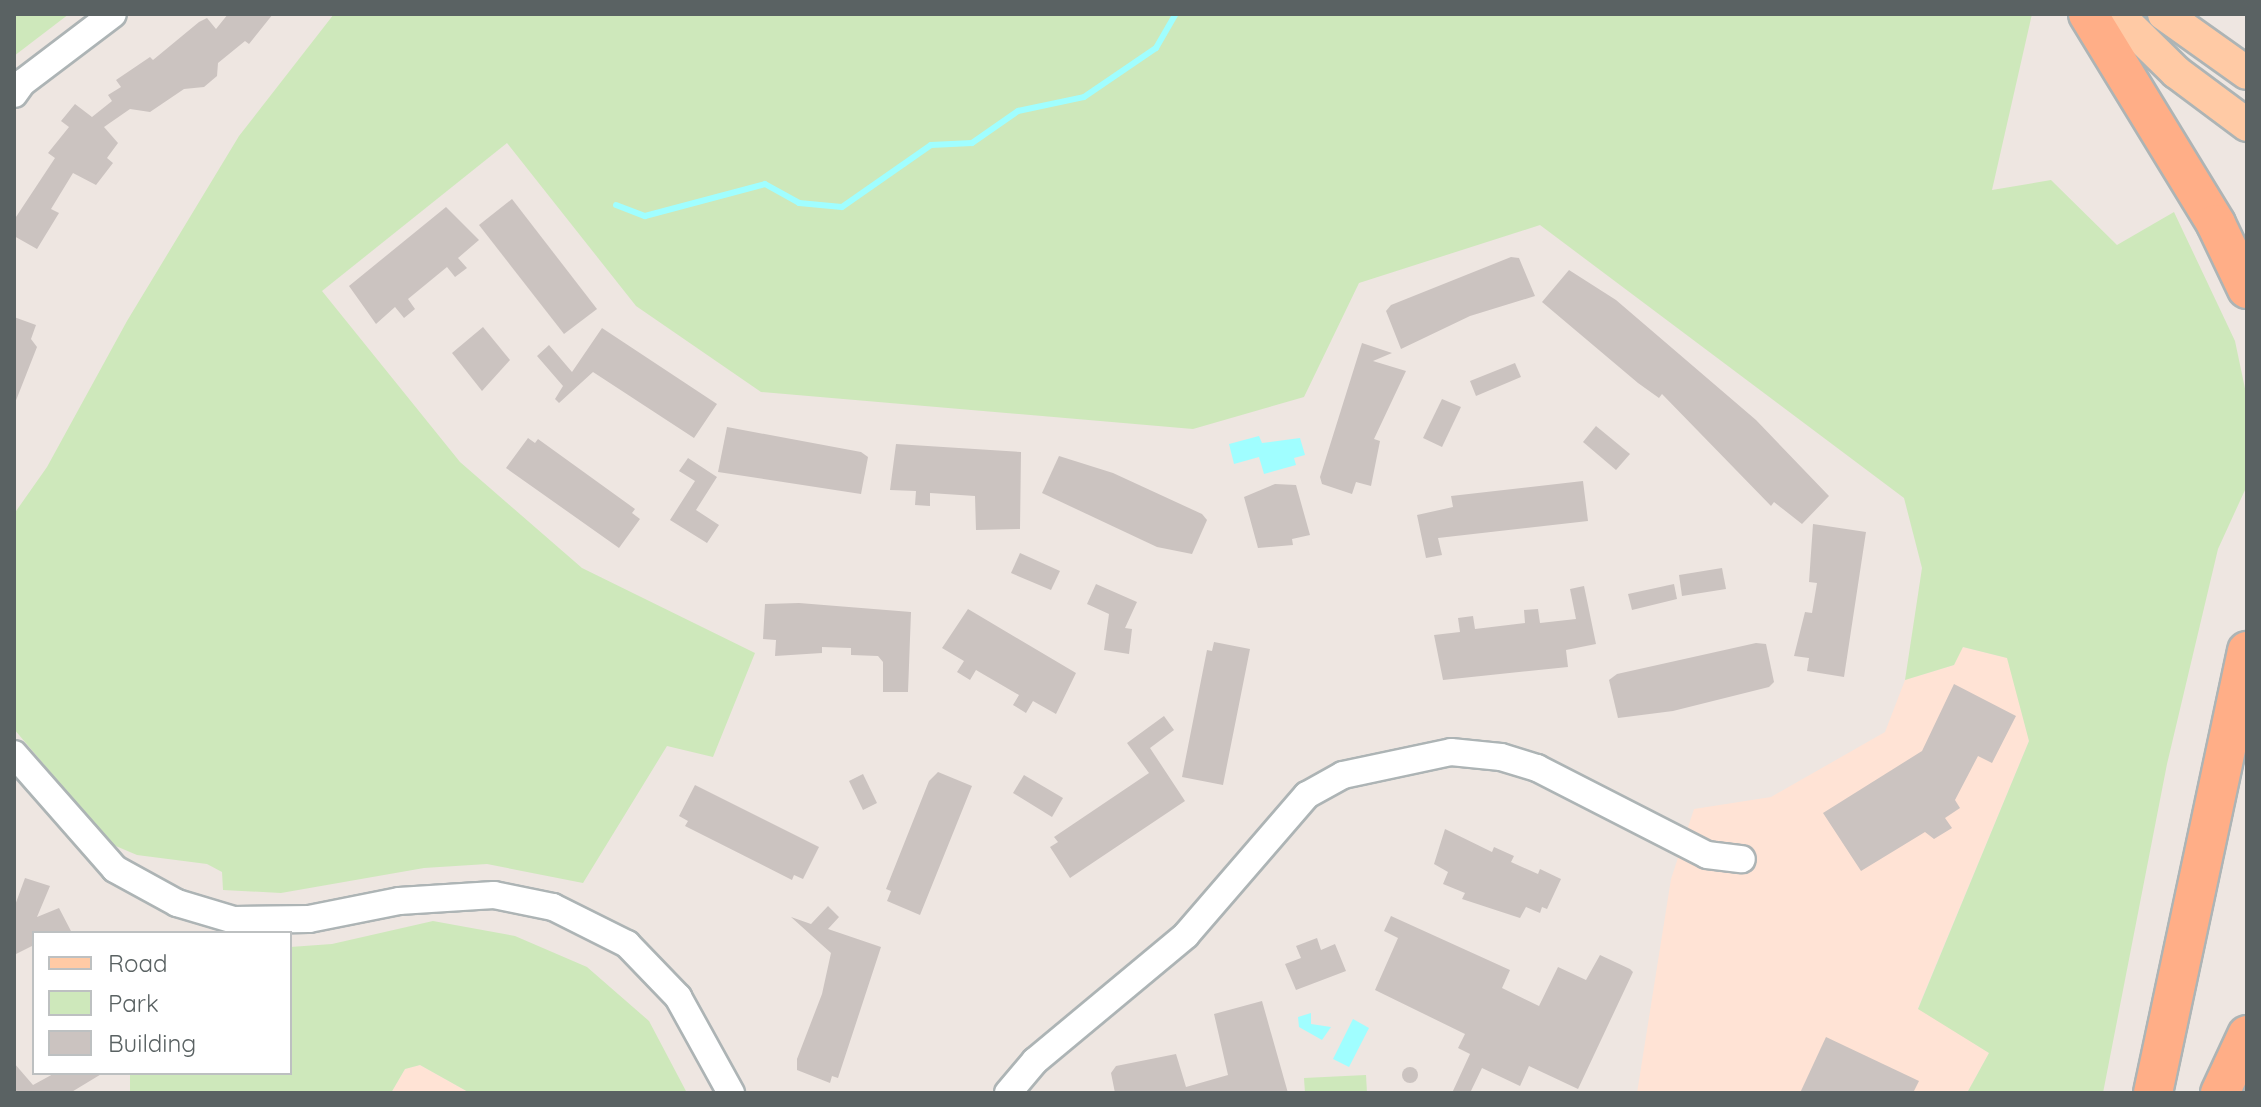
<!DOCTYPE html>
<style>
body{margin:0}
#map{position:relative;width:2261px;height:1107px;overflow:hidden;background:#eee6e1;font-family:Quicksand,sans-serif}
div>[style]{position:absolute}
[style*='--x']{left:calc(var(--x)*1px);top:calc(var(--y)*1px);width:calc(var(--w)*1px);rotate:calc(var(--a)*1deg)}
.commercial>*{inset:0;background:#ffe3d5}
.green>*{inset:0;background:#cee8bb}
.water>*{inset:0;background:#a0feff}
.stream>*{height:6px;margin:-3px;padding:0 3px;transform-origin:3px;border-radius:3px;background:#a0feff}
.building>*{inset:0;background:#cbc3c0}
.round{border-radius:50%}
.roads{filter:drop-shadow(2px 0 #adb4b5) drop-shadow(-2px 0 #adb4b5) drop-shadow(0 2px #adb4b5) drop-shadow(0 -2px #adb4b5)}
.minor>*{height:26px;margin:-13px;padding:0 13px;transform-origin:13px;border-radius:13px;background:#fff}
.major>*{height:32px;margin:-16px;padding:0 16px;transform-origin:16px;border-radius:16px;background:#ffcaa5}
.highway>*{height:38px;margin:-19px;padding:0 19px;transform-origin:19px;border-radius:19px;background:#ffae87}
span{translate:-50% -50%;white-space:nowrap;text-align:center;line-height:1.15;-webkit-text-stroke:8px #fff;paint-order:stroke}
.frame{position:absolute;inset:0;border:16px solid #5a6263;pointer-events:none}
.legend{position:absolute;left:32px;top:931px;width:260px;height:144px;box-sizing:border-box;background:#fff;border:2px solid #bdc0c1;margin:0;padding:10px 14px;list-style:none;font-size:24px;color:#5a6263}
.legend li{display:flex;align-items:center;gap:16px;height:40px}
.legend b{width:40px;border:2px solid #bdc0c1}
</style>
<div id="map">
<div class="commercial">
<i style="clip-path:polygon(1962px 647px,2008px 658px,2029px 741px,1918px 1008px,1989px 1053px,1967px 1093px,1637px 1093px,1671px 879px,1694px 809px,1771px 797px,1885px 732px,1905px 680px,1954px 665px)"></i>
<i style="clip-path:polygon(420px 1065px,470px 1093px,391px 1093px,405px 1069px)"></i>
</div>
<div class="green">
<i style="clip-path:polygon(14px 14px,69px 14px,14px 56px)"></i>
<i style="clip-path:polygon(334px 14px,2032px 14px,1992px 190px,2051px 180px,2117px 245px,2174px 212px,2235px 341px,2247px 398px,2245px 490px,2218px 549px,2167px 764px,2103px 1093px,1967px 1093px,1989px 1053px,1918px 1009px,2029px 741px,2007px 658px,1963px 647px,1954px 665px,1905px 680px,1922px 568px,1904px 498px,1540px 225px,1359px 283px,1304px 397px,1193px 429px,761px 392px,636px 306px,507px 143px,322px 291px,460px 462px,582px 568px,755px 653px,713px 757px,667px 746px,583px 883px,487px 864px,424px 868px,281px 893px,223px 890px,222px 872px,207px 864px,137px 855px,111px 844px,14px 729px,14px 514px,47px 467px,127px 321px,239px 136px)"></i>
<i style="clip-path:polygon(433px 921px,515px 936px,587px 967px,649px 1021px,687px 1093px,470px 1093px,420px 1065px,405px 1069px,391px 1093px,130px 1093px,130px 1073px,290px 1073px,290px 947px,332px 944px)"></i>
<i style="clip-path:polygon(1366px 1075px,1367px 1093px,1305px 1093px,1304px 1078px)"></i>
</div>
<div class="water">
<i style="clip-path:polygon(1259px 436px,1262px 443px,1300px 438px,1305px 455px,1294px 458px,1296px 465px,1264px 474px,1259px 457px,1234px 464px,1229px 444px)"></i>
<i style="clip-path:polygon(1311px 1013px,1311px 1024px,1331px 1027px,1322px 1040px,1299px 1027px,1298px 1017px)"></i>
<i style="clip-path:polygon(1353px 1019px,1369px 1028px,1349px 1067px,1333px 1059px)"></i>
</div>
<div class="stream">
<i style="--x:616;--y:205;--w:31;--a:21"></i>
<i style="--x:645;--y:216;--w:124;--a:-14.9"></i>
<i style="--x:765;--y:184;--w:39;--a:29"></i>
<i style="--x:799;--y:203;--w:43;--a:5.3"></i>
<i style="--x:842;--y:207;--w:108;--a:-34.9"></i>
<i style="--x:931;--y:145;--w:41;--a:-2.8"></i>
<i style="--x:972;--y:143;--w:56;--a:-34.8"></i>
<i style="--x:1018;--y:111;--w:67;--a:-12"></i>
<i style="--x:1084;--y:97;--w:87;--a:-34.2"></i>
<i style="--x:1156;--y:48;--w:39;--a:-60"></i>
</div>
<div class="building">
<i style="clip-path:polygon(228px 14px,273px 14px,249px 44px,245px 41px,218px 63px,217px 76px,204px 87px,184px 89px,150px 112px,130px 109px,104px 127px,118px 143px,107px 158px,113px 163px,96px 185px,73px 173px,51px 209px,59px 213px,37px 249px,14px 236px,14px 220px,55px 158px,48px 153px,69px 127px,61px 121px,75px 104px,92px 117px,112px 101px,108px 95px,121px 87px,116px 80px,150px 57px,153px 60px,199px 22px,207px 18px,216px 29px)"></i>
<i style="clip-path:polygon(512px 199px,597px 309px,564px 334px,479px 225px)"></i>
<i style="clip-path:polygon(446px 207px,479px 240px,458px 258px,467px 268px,455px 277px,447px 267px,408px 299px,415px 309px,404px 318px,395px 307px,376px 324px,349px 286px)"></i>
<i style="clip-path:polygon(1511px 257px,1519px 258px,1535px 296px,1470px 316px,1401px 349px,1386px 311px,1391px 305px)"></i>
<i style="clip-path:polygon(1569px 270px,1616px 300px,1756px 420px,1829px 496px,1802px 524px,1774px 502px,1771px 506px,1662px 394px,1659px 398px,1638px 383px,1542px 302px)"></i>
<i style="clip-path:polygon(14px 317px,36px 325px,31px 339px,37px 347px,15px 403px)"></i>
<i style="clip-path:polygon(483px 327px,510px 360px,482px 391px,452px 353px)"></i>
<i style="clip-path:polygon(602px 328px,717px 404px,694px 438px,593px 372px,559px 403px,555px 399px,563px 386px,537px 356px,549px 345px,572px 372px)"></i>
<i style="clip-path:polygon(1362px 343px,1392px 353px,1373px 361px,1406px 371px,1374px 439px,1380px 441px,1371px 486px,1356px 482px,1352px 494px,1322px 484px,1320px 477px)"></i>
<i style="clip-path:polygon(1515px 363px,1521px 377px,1476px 396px,1470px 381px)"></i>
<i style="clip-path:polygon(1442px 399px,1461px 407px,1442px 447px,1423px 438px)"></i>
<i style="clip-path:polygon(1596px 426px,1630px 454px,1616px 470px,1583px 442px)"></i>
<i style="clip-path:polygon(727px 427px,861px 452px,868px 457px,861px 494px,718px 472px)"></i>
<i style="clip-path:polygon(528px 438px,535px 443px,538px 439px,635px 509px,632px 513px,640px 519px,619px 548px,506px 468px)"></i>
<i style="clip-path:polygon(896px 444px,1021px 452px,1020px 529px,976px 530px,975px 496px,930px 493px,930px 506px,915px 505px,916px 491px,890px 490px)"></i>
<i style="clip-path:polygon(1059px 456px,1113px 473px,1202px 514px,1207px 520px,1192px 554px,1157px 547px,1042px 493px)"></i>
<i style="clip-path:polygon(688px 458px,717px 477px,696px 510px,719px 525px,707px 543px,670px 520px,695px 481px,679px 471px)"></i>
<i style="clip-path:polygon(1583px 481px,1588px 521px,1438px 538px,1442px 555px,1426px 558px,1417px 515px,1453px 507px,1451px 496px)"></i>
<i style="clip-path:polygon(1275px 484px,1296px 485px,1310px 535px,1292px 539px,1293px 545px,1258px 548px,1244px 497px)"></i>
<i style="clip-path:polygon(1813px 524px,1866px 532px,1844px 677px,1807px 671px,1809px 658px,1794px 656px,1805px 612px,1812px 613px,1817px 583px,1809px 582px)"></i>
<i style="clip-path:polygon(1020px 553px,1060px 571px,1051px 590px,1011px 573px)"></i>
<i style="clip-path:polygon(1722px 568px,1726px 589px,1682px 596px,1679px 575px)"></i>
<i style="clip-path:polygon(1096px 584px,1137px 602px,1125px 628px,1132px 629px,1129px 654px,1104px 650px,1109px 614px,1087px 604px)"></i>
<i style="clip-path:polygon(1674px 584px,1677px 599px,1632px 610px,1628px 594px)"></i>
<i style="clip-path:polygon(1584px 586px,1596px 644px,1566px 650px,1568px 667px,1443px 680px,1434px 635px,1460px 632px,1458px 618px,1473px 616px,1475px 629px,1525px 623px,1524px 610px,1538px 609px,1540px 623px,1576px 619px,1570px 589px)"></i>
<i style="clip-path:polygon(799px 603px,911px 612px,908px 692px,883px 692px,883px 662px,878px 656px,851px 655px,851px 648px,822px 647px,822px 653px,775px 656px,776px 640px,763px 639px,765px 604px)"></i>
<i style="clip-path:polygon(968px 609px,1076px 673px,1056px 714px,1033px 701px,1026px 713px,1013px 705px,1019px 695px,976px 670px,970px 680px,957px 672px,964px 661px,942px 648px)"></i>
<i style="clip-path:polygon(1214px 642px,1250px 649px,1223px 785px,1182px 777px,1207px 650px,1212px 651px)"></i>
<i style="clip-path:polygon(1756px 643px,1766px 644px,1774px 682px,1769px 687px,1673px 711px,1618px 718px,1609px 680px,1617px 674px)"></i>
<i style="clip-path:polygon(1954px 684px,2016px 716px,1992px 763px,1978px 756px,1955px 800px,1960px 808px,1945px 818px,1952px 828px,1934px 839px,1925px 832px,1861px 871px,1823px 813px,1922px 751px)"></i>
<i style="clip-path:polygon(1164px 716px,1174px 730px,1150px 748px,1185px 801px,1070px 878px,1050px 847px,1058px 842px,1054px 837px,1149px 773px,1127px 743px)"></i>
<i style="clip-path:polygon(938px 772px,972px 786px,920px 915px,887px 901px,891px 891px,886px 889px,929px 781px)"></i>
<i style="clip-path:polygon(863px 774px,877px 803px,863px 810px,849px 781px)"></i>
<i style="clip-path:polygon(1024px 775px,1063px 798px,1052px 817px,1013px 793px)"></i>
<i style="clip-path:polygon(695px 785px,819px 847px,803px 879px,794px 875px,792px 880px,685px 826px,688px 821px,679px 816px)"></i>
<i style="clip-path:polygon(1445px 829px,1492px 852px,1494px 847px,1514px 856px,1511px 862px,1538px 874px,1540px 869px,1561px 879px,1547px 909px,1542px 907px,1540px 913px,1526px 907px,1520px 918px,1462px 899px,1465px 893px,1443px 884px,1448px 872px,1434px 864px)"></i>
<i style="clip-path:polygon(25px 878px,50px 886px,37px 917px,59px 908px,72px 933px,34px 933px,34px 945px,14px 955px,14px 908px)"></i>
<i style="clip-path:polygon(828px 906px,839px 917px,828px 929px,881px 947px,838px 1078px,832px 1076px,830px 1083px,797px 1070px,797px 1059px,822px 994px,831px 953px,791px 917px,811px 924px)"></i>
<i style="clip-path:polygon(1391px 916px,1510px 970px,1502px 988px,1539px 1006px,1558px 967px,1586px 980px,1600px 955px,1630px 969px,1633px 972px,1578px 1089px,1529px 1066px,1520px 1086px,1482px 1068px,1470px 1093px,1452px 1093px,1470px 1054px,1458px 1048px,1465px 1034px,1375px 990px,1398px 938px,1384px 931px)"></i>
<i style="clip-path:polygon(1317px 938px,1321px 950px,1335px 944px,1346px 971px,1296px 990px,1285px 964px,1301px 958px,1296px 946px)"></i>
<i style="clip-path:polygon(1262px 1001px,1288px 1093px,1115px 1093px,1111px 1073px,1116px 1066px,1176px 1054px,1186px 1087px,1228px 1075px,1214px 1014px)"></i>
<i style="clip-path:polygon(1826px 1037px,1919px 1081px,1913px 1093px,1800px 1093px)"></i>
<i style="clip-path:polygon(14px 1063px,33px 1085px,55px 1073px,103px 1073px,70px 1093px,14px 1093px)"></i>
<i class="round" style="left:1402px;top:1067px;width:16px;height:16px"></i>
</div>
<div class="roads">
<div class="minor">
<i style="--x:14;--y:94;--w:14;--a:-54"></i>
<i style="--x:22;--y:83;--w:114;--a:-37.2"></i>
<i style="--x:14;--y:754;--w:153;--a:48.7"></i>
<i style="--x:115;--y:869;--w:71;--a:28.7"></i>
<i style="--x:177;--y:903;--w:59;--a:16.6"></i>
<i style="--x:234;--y:920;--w:75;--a:-0.8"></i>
<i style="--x:309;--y:919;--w:92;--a:-11.3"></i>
<i style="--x:399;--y:901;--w:95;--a:-3.6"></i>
<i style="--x:494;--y:895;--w:60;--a:11.5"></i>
<i style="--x:553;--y:907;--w:83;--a:26.6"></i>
<i style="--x:627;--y:944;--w:74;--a:46.1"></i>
<i style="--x:678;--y:997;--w:110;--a:61.1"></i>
<i style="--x:1008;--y:1093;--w:42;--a:-49.8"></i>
<i style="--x:1035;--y:1061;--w:197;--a:-39.8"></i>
<i style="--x:1186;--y:935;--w:185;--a:-49.2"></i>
<i style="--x:1307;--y:795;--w:41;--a:-29.1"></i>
<i style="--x:1343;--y:775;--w:110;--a:-12"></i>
<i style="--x:1451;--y:752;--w:50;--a:5.7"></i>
<i style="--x:1501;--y:757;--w:38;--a:17"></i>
<i style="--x:1537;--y:768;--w:191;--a:27.1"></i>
<i style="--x:1707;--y:855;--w:35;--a:7"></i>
</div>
<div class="major">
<i style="--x:2117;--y:14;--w:83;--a:44.5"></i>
<i style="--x:2176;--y:72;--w:89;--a:36.7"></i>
<i style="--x:2164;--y:14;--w:102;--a:35.4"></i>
</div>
<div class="highway">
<i style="--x:2088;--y:14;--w:246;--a:58.6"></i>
<i style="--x:2216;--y:224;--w:72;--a:64.5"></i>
<i style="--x:2153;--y:1093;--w:452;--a:-78"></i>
<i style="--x:2220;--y:1093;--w:64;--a:-65"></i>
</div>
</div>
<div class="frame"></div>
<ul class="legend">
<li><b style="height:10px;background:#ffcaa5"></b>Road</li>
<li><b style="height:22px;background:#cee8bb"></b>Park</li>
<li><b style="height:22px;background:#cbc3c0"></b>Building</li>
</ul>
</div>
